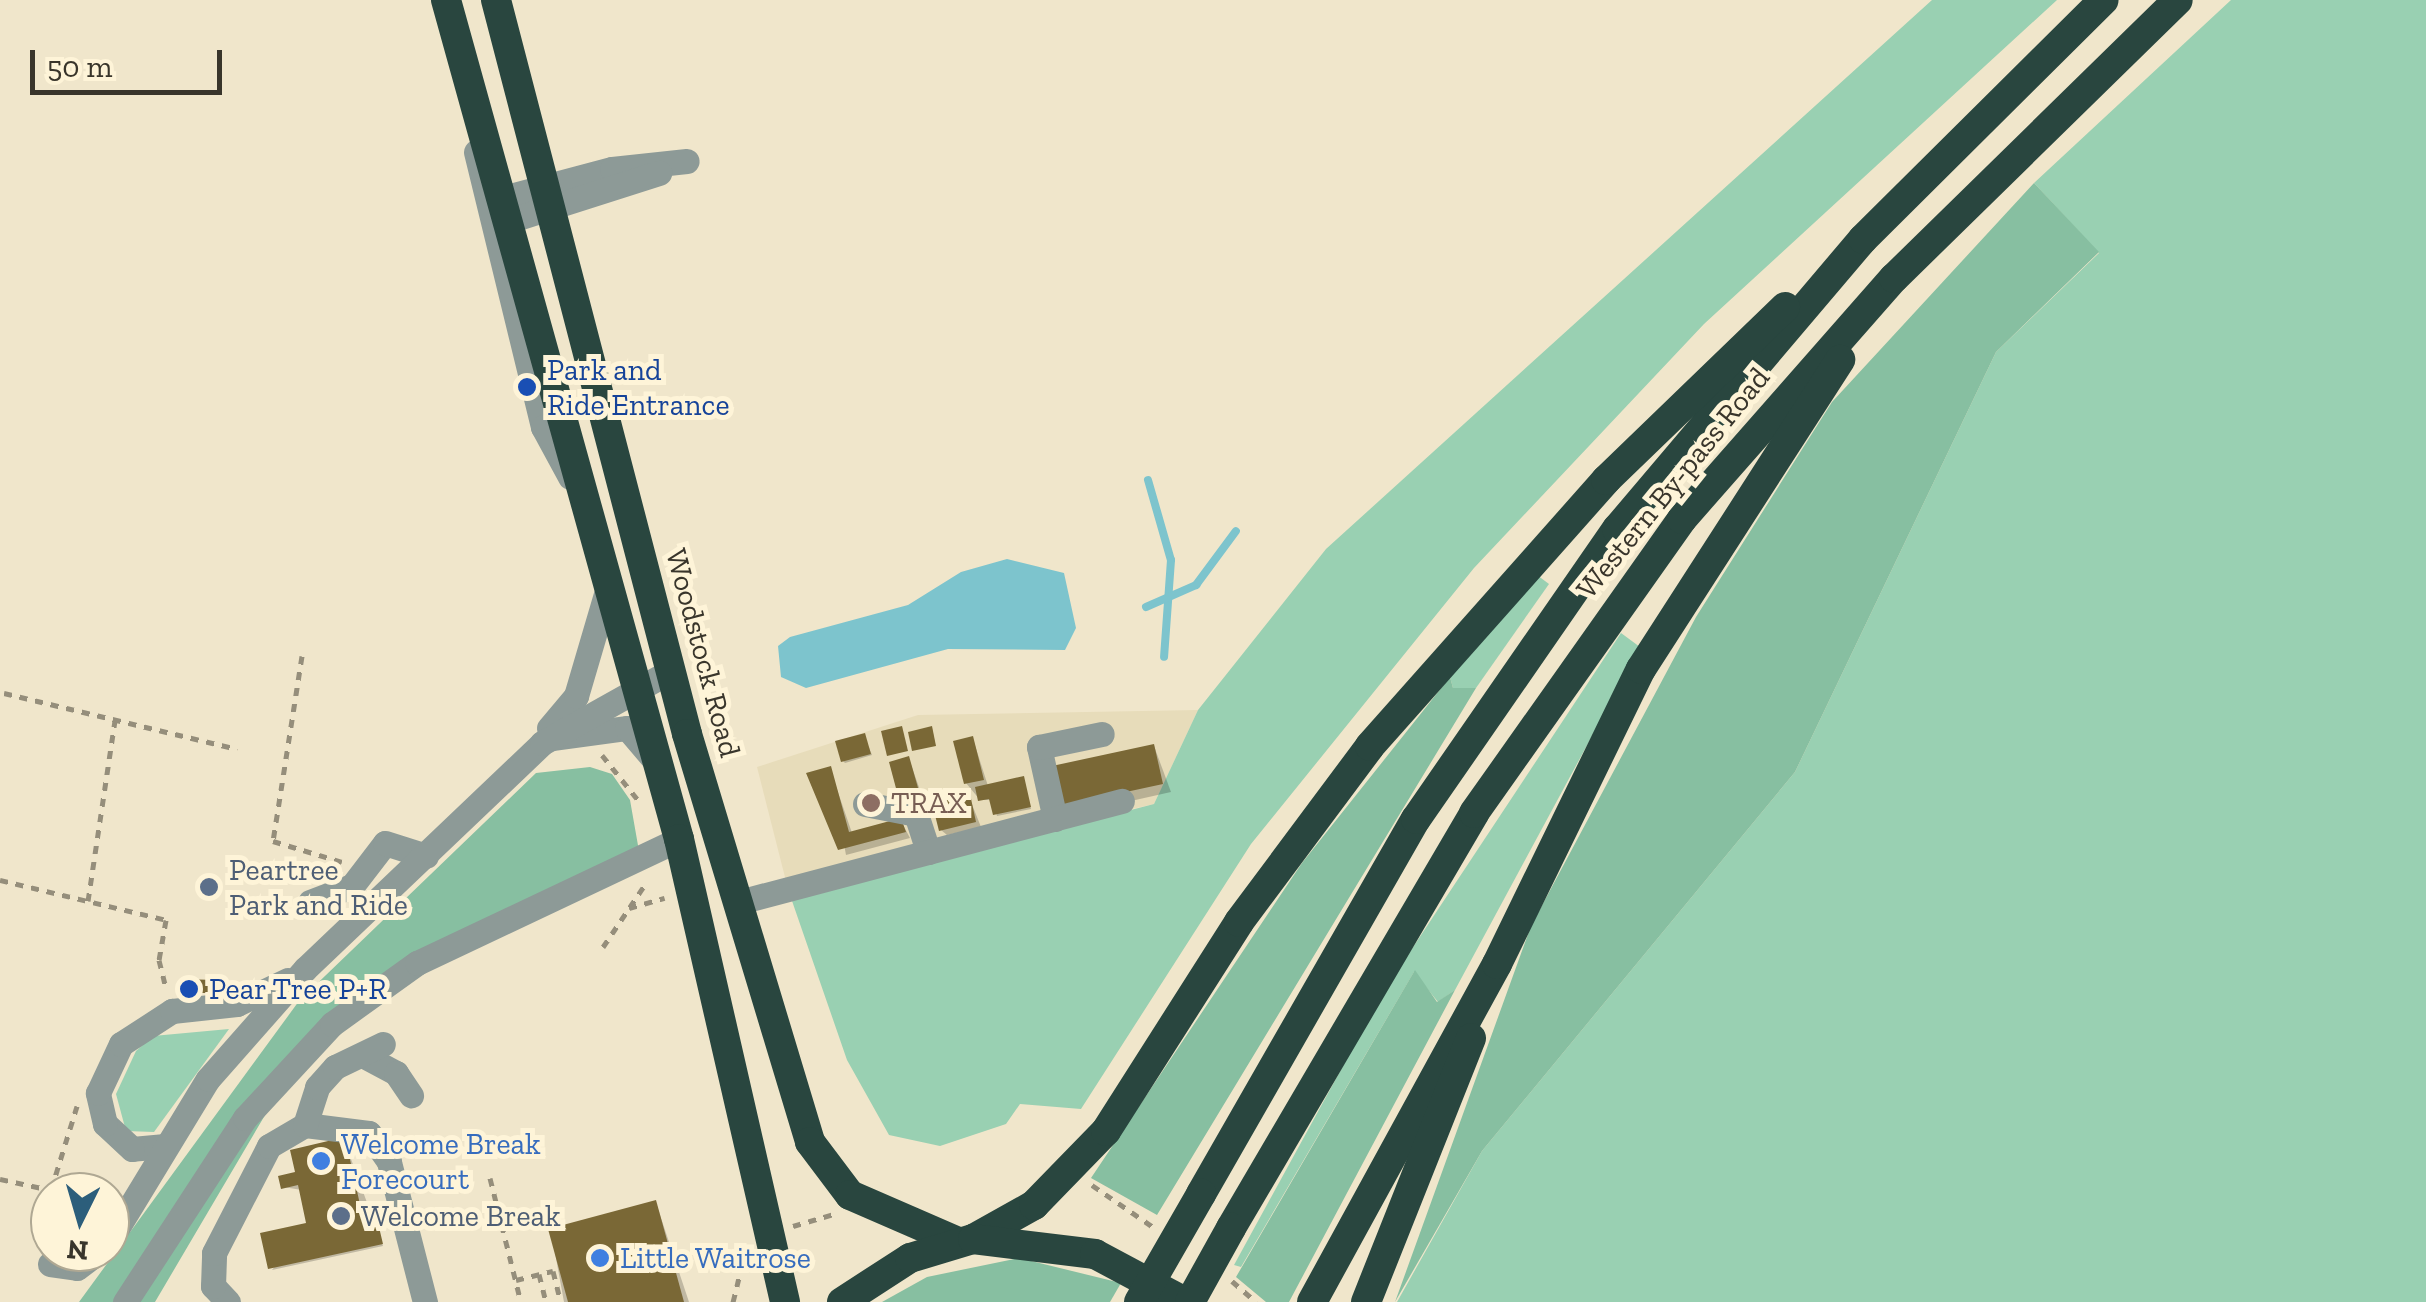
<!DOCTYPE html>
<style>
body{margin:0}
#map{position:relative;width:2426px;height:1302px;overflow:hidden;background:#f0e6cb;font-family:"Zilla Slab",serif}
div>[style]{position:absolute}
[style*='--x']{left:calc(var(--x)*1px);top:calc(var(--y)*1px);width:calc(var(--w)*1px);rotate:calc(var(--a)*1deg)}
.built>*{inset:0;background:#e7dcba}
.green>*{inset:0;background:#99d0b2}
.forest>*{inset:0;background:#87bfa1}
.water>*{inset:0;background:#7dc4cd}
.shadow>*{inset:0;background:#0003}
.stream>*{height:8px;margin:-4px;padding:0 4px;transform-origin:4px;border-radius:4px;background:#7dc4cd}
.building>*{inset:0;background:#7a6836}
.path>*{height:5px;margin-top:-2.5px;transform-origin:0;background:repeating-linear-gradient(90deg,#958e7b 0 8px,transparent 0 16px)}
.minor>*{height:25px;margin:-12.5px;padding:0 12.5px;transform-origin:12.5px;border-radius:12.5px;background:#8d9a97}
.highway>*{height:30px;margin:-15px;padding:0 15px;transform-origin:15px;border-radius:15px;background:#29463f}
.highway-bridge>*{height:30px;margin:-15px;padding:0 15px;transform-origin:15px;border-radius:15px;background:#29463f}
.dots>*{width:28px;height:28px;translate:-50% -50%;box-sizing:border-box;border:5px solid #fef4d8;border-radius:50%}
span{translate:-50% -50%;white-space:nowrap;text-align:center;line-height:1.15;-webkit-text-stroke:10px #fef4d8;paint-order:stroke}
.transit-label{font-size:30px;color:#164399}
.left{translate:0 -50%;text-align:left}
.street-label{font-size:30px;color:#39352b}
.education-label{font-size:30px;color:#785e54}
.service-label{font-size:30px;color:#4e5e75}
.shop-label{font-size:30px;color:#366cbe}
.north{position:absolute;left:30px;top:1172px;width:100px;height:100px;box-sizing:border-box;background:#fef4d8;border:2px solid #afa893;border-radius:50%;rotate:185deg;font-size:28px;font-weight:700;line-height:40px;text-align:center;color:#39352b}
.north::after{content:'';display:block;margin:auto;width:35px;height:45px;background:#2c5e7b;clip-path:polygon(50% 0,100% 100%,50% 72%,0 100%)}
.scale{position:absolute;left:30px;top:50px;width:192px;height:45px;box-sizing:border-box;border:5px solid #39352b;border-top:0;padding-left:12px;font-size:30px;line-height:35px;white-space:nowrap;color:#39352b;-webkit-text-stroke:8px #fef4d8;paint-order:stroke}
</style>
<div id="map">
<div class="built">
<i style="clip-path:polygon(1198px 710px,1154px 804px,788px 889px,757px 767px,918px 715px)"></i>
</div>
<div class="green">
<i style="clip-path:polygon(1932px 0,2057px 0,1704px 324px,1474px 568px,1251px 844px,1081px 1109px,1020px 1104px,1006px 1124px,940px 1146px,889px 1135px,847px 1060px,791px 898px,1154px 804px,1198px 710px,1326px 549px)"></i>
<i style="clip-path:polygon(2231px 0,2426px 0,2426px 1302px,1397px 1302px,1482px 1151px,1795px 772px,1996px 352px,2099px 253px,2034px 183px)"></i>
<i style="clip-path:polygon(1537px 575px,1549px 584px,1476px 688px,1453px 688px,1450px 677px)"></i>
<i style="clip-path:polygon(1621px 633px,1640px 647px,1455px 990px,1438px 1002px,1414px 972px,1241px 1267px,1234px 1265px,1384px 991px)"></i>
<i style="clip-path:polygon(229px 1029px,154px 1132px,126px 1131px,116px 1094px,136px 1051px,153px 1036px)"></i>
</div>
<div class="forest">
<i style="clip-path:polygon(2034px 183px,2099px 252px,1996px 352px,1795px 772px,1482px 1151px,1395px 1302px,1531px 926px,1696px 617px,1832px 402px)"></i>
<i style="clip-path:polygon(1450px 677px,1453px 688px,1476px 688px,1157px 1215px,1091px 1178px,1302px 863px)"></i>
<i style="clip-path:polygon(590px 767px,612px 774px,630px 800px,639px 851px,472px 933px,346px 1025px,271px 1105px,155px 1302px,79px 1302px,299px 1001px,536px 773px)"></i>
<i style="clip-path:polygon(1415px 970px,1437px 1002px,1455px 990px,1289px 1302px,1266px 1302px,1236px 1277px)"></i>
<i style="clip-path:polygon(1019px 1258px,1121px 1283px,1110px 1302px,882px 1302px,927px 1277px)"></i>
</div>
<div class="water">
<i style="clip-path:polygon(1007px 559px,1064px 573px,1076px 628px,1065px 650px,948px 649px,806px 688px,781px 677px,778px 646px,790px 637px,908px 605px,961px 572px)"></i>
</div>
<div class="shadow">
<i style="clip-path:polygon(864px 736px,872px 755px,845px 763px,843px 761px)"></i>
<i style="clip-path:polygon(973px 739px,988px 786px,1023px 779px,1031px 809px,997px 816px,992px 800px,980px 800px,966px 783px)"></i>
<i style="clip-path:polygon(1154px 746px,1171px 792px,1073px 814px)"></i>
<i style="clip-path:polygon(909px 759px,926px 807px,909px 811px)"></i>
<i style="clip-path:polygon(830px 769px,852px 833px,901px 821px,910px 838px,846px 855px)"></i>
<i style="clip-path:polygon(969px 797px,981px 827px,947px 835px,941px 830px)"></i>
<i style="clip-path:polygon(344px 1140px,383px 1246px,272px 1270px,309px 1224px,302px 1190px,283px 1187px)"></i>
<i style="clip-path:polygon(656px 1203px,689px 1302px,564px 1302px,551px 1231px)"></i>
</div>
<div class="stream">
<i style="--x:1148;--y:480;--w:83;--a:74"></i>
<i style="--x:1171;--y:560;--w:97;--a:94.1"></i>
<i style="--x:1146;--y:607;--w:55;--a:-23.7"></i>
<i style="--x:1196;--y:585;--w:67;--a:-53.5"></i>
</div>
<div class="building">
<i style="clip-path:polygon(902px 726px,908px 751px,887px 756px,881px 731px)"></i>
<i style="clip-path:polygon(932px 726px,936px 746px,912px 751px,908px 732px)"></i>
<i style="clip-path:polygon(865px 733px,871px 754px,841px 762px,835px 741px)"></i>
<i style="clip-path:polygon(973px 736px,984px 780px,964px 784px,953px 741px)"></i>
<i style="clip-path:polygon(1154px 744px,1163px 784px,1061px 806px,1052px 766px)"></i>
<i style="clip-path:polygon(909px 756px,922px 802px,901px 807px,889px 762px)"></i>
<i style="clip-path:polygon(831px 766px,849px 832px,901px 818px,906px 832px,838px 850px,806px 773px)"></i>
<i style="clip-path:polygon(1024px 776px,1031px 807px,993px 815px,989px 799px,978px 801px,975px 787px)"></i>
<i style="clip-path:polygon(970px 794px,976px 822px,939px 831px,932px 803px)"></i>
<i style="clip-path:polygon(182px 979px,215px 980px,215px 993px,181px 993px)"></i>
<i style="clip-path:polygon(345px 1137px,361px 1209px,374px 1206px,383px 1244px,268px 1269px,260px 1233px,306px 1223px,298px 1185px,281px 1189px,278px 1176px,295px 1172px,290px 1150px)"></i>
<i style="clip-path:polygon(656px 1200px,684px 1302px,568px 1302px,548px 1229px)"></i>
</div>
<div class="path">
<i style="--x:302;--y:656;--w:187;--a:98.9"></i>
<i style="--x:273;--y:841;--w:72;--a:16.9"></i>
<i style="--x:700;--y:663;--w:29;--a:76"></i>
<i style="--x:4;--y:693;--w:240;--a:13.5"></i>
<i style="--x:602;--y:755;--w:58;--a:51.3"></i>
<i style="--x:0;--y:880;--w:171;--a:13.5"></i>
<i style="--x:166;--y:920;--w:41;--a:99.9"></i>
<i style="--x:159;--y:960;--w:30;--a:76"></i>
<i style="--x:88;--y:901;--w:183;--a:-81.5"></i>
<i style="--x:629;--y:908;--w:37;--a:-16"></i>
<i style="--x:603;--y:947;--w:77;--a:-56.1"></i>
<i style="--x:490;--y:1178;--w:128;--a:76"></i>
<i style="--x:0;--y:1179;--w:52;--a:12.2"></i>
<i style="--x:51;--y:1190;--w:88;--a:-72.8"></i>
<i style="--x:1092;--y:1185;--w:74;--a:34.5"></i>
<i style="--x:793;--y:1226;--w:43;--a:-16.3"></i>
<i style="--x:539;--y:1274;--w:29;--a:76"></i>
<i style="--x:516;--y:1280;--w:38;--a:-14"></i>
<i style="--x:553;--y:1271;--w:32;--a:76"></i>
<i style="--x:1232;--y:1281;--w:32;--a:41"></i>
<i style="--x:733;--y:1302;--w:50;--a:-76.2"></i>
</div>
<div class="minor">
<i style="--x:476;--y:152;--w:283;--a:76.3"></i>
<i style="--x:543;--y:427;--w:57;--a:61.6"></i>
<i style="--x:499;--y:199;--w:117;--a:-14.9"></i>
<i style="--x:612;--y:169;--w:75;--a:-6.1"></i>
<i style="--x:505;--y:222;--w:162;--a:-17.7"></i>
<i style="--x:549;--y:728;--w:42;--a:-49.8"></i>
<i style="--x:576;--y:696;--w:106;--a:-73.6"></i>
<i style="--x:552;--y:738;--w:76;--a:-7.6"></i>
<i style="--x:627;--y:728;--w:45;--a:49.5"></i>
<i style="--x:865;--y:804;--w:52;--a:11.1"></i>
<i style="--x:916;--y:814;--w:40;--a:72"></i>
<i style="--x:1055;--y:819;--w:74;--a:-102.5"></i>
<i style="--x:1039;--y:747;--w:64;--a:-11.7"></i>
<i style="--x:310;--y:902;--w:45;--a:-20.9"></i>
<i style="--x:352;--y:886;--w:54;--a:-52.5"></i>
<i style="--x:385;--y:843;--w:43;--a:17.6"></i>
<i style="--x:739;--y:902;--w:396;--a:-14.8"></i>
<i style="--x:366;--y:1057;--w:34;--a:28"></i>
<i style="--x:396;--y:1073;--w:27;--a:56"></i>
<i style="--x:305;--y:1125;--w:64;--a:7.1"></i>
<i style="--x:369;--y:1133;--w:35;--a:55"></i>
<i style="--x:389;--y:1162;--w:145;--a:75.6"></i>
<i style="--x:165;--y:1146;--w:33;--a:175"></i>
<i style="--x:132;--y:1149;--w:37;--a:-137"></i>
<i style="--x:105;--y:1124;--w:32;--a:-103"></i>
<i style="--x:98;--y:1093;--w:54;--a:-64.9"></i>
<i style="--x:121;--y:1044;--w:61;--a:-32.9"></i>
<i style="--x:172;--y:1011;--w:65;--a:-6.1"></i>
<i style="--x:237;--y:1004;--w:56;--a:-25.2"></i>
<i style="--x:110;--y:1240;--w:188;--a:-58.7"></i>
<i style="--x:208;--y:1079;--w:147;--a:-48.6"></i>
<i style="--x:305;--y:969;--w:327;--a:-43.6"></i>
<i style="--x:542;--y:743;--w:149;--a:-29.3"></i>
<i style="--x:50;--y:1264;--w:27;--a:8"></i>
<i style="--x:77;--y:1268;--w:26;--a:-37"></i>
<i style="--x:125;--y:1302;--w:220;--a:-56.9"></i>
<i style="--x:245;--y:1118;--w:128;--a:-47.2"></i>
<i style="--x:332;--y:1024;--w:105;--a:-35.7"></i>
<i style="--x:417;--y:963;--w:290;--a:-25.3"></i>
<i style="--x:228;--y:1302;--w:22;--a:-133"></i>
<i style="--x:213;--y:1286;--w:33;--a:-88"></i>
<i style="--x:214;--y:1253;--w:120;--a:-62.8"></i>
<i style="--x:269;--y:1146;--w:42;--a:-30.3"></i>
<i style="--x:305;--y:1125;--w:40;--a:-72"></i>
<i style="--x:317;--y:1087;--w:27;--a:-48"></i>
<i style="--x:335;--y:1067;--w:53;--a:-25.6"></i>
</div>
<div class="highway">
<i style="--x:446;--y:0;--w:871;--a:74.48"></i>
<i style="--x:679;--y:839;--w:475;--a:77.1"></i>
<i style="--x:496;--y:0;--w:758;--a:75.41"></i>
<i style="--x:687;--y:734;--w:426;--a:73.2"></i>
<i style="--x:810;--y:1142;--w:66;--a:53"></i>
<i style="--x:850;--y:1195;--w:118;--a:23.5"></i>
<i style="--x:1201;--y:1194;--w:432;--a:-60.2"></i>
<i style="--x:1416;--y:819;--w:353;--a:-55.3"></i>
<i style="--x:1617;--y:529;--w:380;--a:-49.7"></i>
<i style="--x:1863;--y:239;--w:339;--a:-44.8"></i>
<i style="--x:1231;--y:1228;--w:481;--a:-59.6"></i>
<i style="--x:1474;--y:813;--w:360;--a:-54.7"></i>
<i style="--x:1682;--y:519;--w:321;--a:-48.7"></i>
<i style="--x:1894;--y:278;--w:397;--a:-44.4"></i>
<i style="--x:973;--y:1239;--w:70;--a:-29.1"></i>
<i style="--x:1034;--y:1205;--w:103;--a:-45.8"></i>
<i style="--x:1106;--y:1131;--w:248;--a:-57.5"></i>
<i style="--x:1239;--y:922;--w:219;--a:-53.3"></i>
<i style="--x:1370;--y:746;--w:356;--a:-48.4"></i>
<i style="--x:1606;--y:480;--w:249;--a:-44"></i>
<i style="--x:842;--y:1302;--w:81;--a:-32.9"></i>
<i style="--x:910;--y:1258;--w:66;--a:-16.8"></i>
<i style="--x:973;--y:1239;--w:123;--a:7"></i>
<i style="--x:1095;--y:1254;--w:102;--a:28.1"></i>
<i style="--x:1312;--y:1302;--w:385;--a:-61.3"></i>
<i style="--x:1497;--y:964;--w:328;--a:-64"></i>
<i style="--x:1641;--y:669;--w:368;--a:-57.2"></i>
<i style="--x:1366;--y:1302;--w:284;--a:-68.3"></i>
</div>
<div class="highway-bridge">
<i style="--x:1139;--y:1302;--w:125;--a:-60.1"></i>
<i style="--x:1190;--y:1302;--w:85;--a:-61"></i>
</div>
<div class="dots">
<i style="left:527px;top:387px;background:#1a4fb4"></i>
<i style="left:871px;top:803px;background:#8d6e63"></i>
<i style="left:209px;top:887px;background:#5c6f8a"></i>
<i style="left:189px;top:989px;background:#1a4fb4"></i>
<i style="left:321px;top:1161px;background:#3f7fe0"></i>
<i style="left:341px;top:1216px;background:#5c6f8a"></i>
<i style="left:600px;top:1258px;background:#3f7fe0"></i>
</div>
<div class="transit-label">
<span class="left" style="left:547px;top:387px">Park and<br>Ride Entrance</span>
<span class="left" style="left:209px;top:989px">Pear Tree P+R</span>
</div>
<div class="street-label">
<span style="left:1673px;top:483px;rotate:-51deg">Western By-pass Road</span>
<span style="left:703px;top:653px;rotate:75deg">Woodstock Road</span>
</div>
<div class="education-label">
<span class="left" style="left:891px;top:803px">TRAX</span>
</div>
<div class="service-label">
<span class="left" style="left:229px;top:887px">Peartree<br>Park and Ride</span>
<span class="left" style="left:361px;top:1216px">Welcome Break</span>
</div>
<div class="shop-label">
<span class="left" style="left:341px;top:1161px">Welcome Break<br>Forecourt</span>
<span class="left" style="left:620px;top:1258px">Little Waitrose</span>
</div>
<div class="north">N</div>
<div class="scale">50 m</div>
</div>
